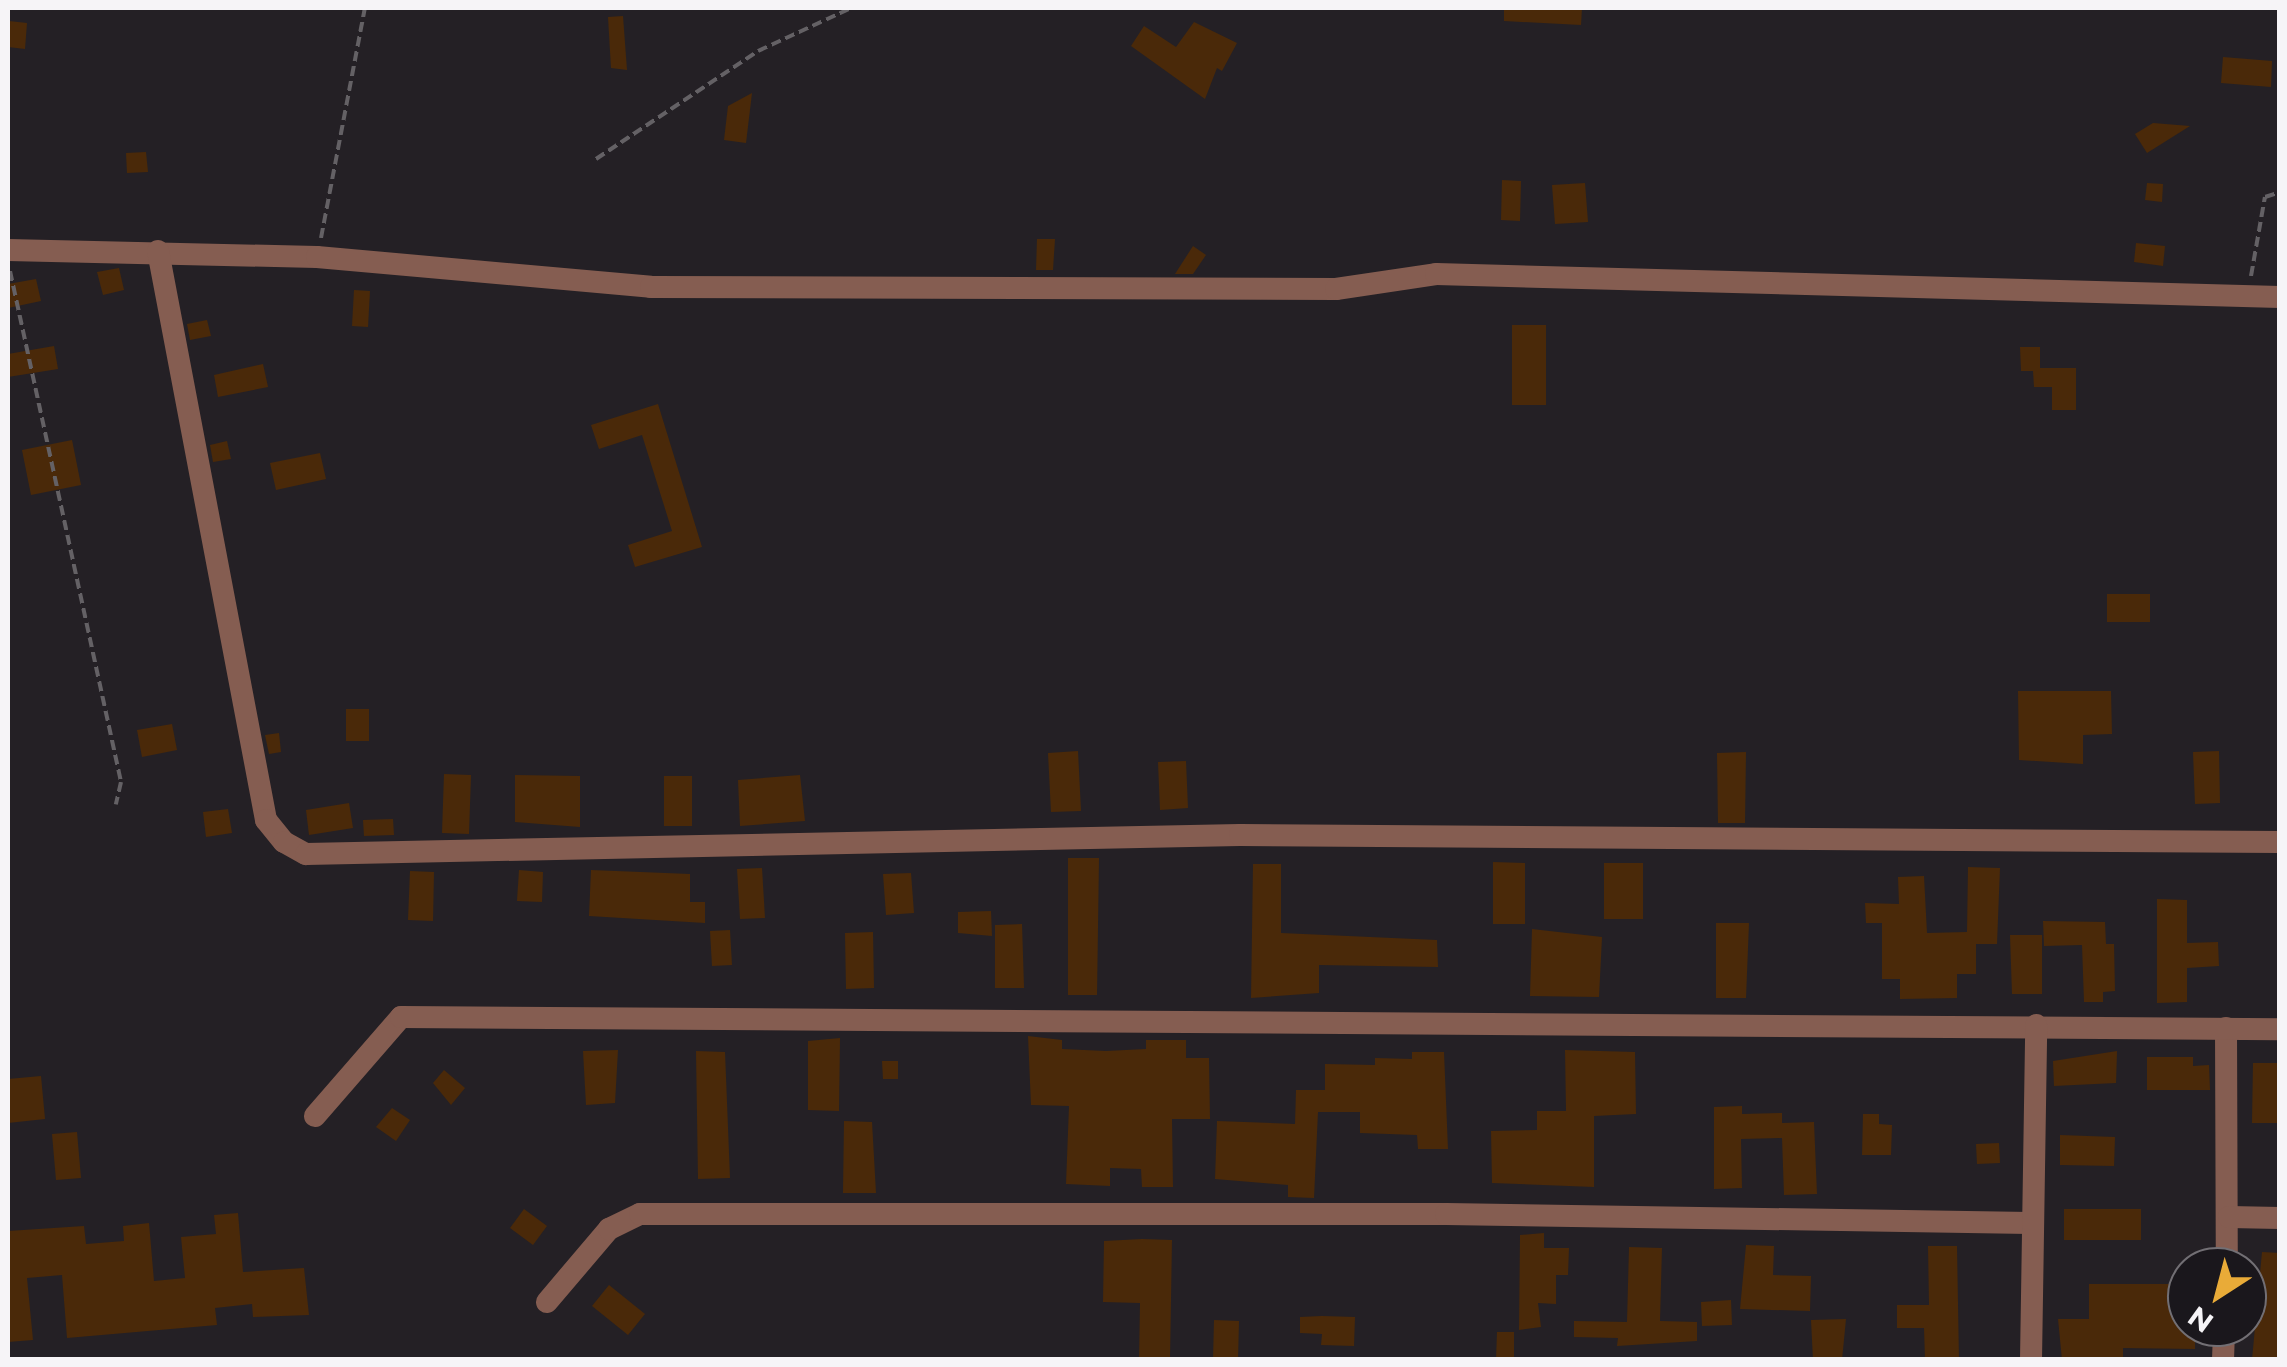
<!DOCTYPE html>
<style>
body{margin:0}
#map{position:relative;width:2287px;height:1367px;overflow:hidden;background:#242025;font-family:Montserrat,sans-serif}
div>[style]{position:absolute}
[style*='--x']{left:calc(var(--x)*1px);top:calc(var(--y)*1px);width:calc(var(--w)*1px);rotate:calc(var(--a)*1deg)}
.building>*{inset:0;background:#4a2909}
.path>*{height:4px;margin-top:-2px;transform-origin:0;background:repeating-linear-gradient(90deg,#646165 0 10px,transparent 0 15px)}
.minor>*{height:22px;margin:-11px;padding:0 11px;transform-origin:11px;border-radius:11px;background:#855d51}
span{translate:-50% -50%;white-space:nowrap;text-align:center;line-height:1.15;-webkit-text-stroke:8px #1a171c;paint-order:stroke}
.frame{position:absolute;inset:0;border:10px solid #f6f4f7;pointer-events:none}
.north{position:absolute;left:2167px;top:1247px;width:100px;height:100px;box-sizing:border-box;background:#1a171c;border:2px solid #726f74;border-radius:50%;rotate:216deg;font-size:28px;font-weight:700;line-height:40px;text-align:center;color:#f6f4f7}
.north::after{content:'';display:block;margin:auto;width:35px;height:45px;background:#e9ab38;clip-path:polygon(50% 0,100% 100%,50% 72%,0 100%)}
</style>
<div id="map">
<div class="building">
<i style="clip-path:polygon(1504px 8px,1582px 8px,1581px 25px,1504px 21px)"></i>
<i style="clip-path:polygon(623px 16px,627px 70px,611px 68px,608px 17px)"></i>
<i style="clip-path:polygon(9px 21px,27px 23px,25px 49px,8px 47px)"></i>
<i style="clip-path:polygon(1194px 22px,1237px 43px,1222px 71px,1217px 68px,1205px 99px,1131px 46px,1144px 26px,1176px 47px)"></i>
<i style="clip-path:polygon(2223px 57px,2272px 61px,2271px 87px,2221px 83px)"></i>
<i style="clip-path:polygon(752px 93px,746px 143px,724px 140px,728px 106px)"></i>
<i style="clip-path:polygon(2153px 123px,2190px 126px,2147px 153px,2135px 134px)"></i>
<i style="clip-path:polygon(146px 152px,148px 172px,127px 173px,126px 153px)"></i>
<i style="clip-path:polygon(1502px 180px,1521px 181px,1520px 221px,1501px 220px)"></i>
<i style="clip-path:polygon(1585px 183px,1588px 222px,1555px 224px,1552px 185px)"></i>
<i style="clip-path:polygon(2147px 183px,2163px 184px,2162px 202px,2145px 200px)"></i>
<i style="clip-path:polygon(1037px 239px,1055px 239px,1053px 270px,1036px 270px)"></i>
<i style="clip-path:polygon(2136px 243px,2165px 246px,2163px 266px,2134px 262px)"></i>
<i style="clip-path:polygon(1193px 246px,1206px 255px,1193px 274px,1175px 274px)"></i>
<i style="clip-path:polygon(119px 268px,124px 290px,103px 295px,97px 272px)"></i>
<i style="clip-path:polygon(36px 279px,41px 301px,8px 308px,8px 284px)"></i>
<i style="clip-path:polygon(354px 290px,370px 291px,368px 327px,352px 326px)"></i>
<i style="clip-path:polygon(207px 320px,211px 336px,190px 340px,187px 324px)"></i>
<i style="clip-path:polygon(1512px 325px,1546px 325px,1546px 405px,1512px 405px)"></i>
<i style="clip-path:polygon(54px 346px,58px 369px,8px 377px,8px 354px)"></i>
<i style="clip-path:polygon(2020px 347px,2040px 347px,2040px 368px,2076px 368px,2076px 410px,2052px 410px,2052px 387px,2034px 387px,2033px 371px,2021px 371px)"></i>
<i style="clip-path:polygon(263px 364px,268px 387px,218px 397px,214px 375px)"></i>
<i style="clip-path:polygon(658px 404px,702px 547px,635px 567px,628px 545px,672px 531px,642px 435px,599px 449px,591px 425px)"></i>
<i style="clip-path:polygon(72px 440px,81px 485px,31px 495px,22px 450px)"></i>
<i style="clip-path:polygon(227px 441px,231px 459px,213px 462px,210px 445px)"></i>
<i style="clip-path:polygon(320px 453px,326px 479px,276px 490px,270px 463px)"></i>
<i style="clip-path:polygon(2107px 594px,2150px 594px,2150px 622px,2107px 622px)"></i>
<i style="clip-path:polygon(2018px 691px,2111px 691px,2112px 734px,2083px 735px,2083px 764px,2019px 760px)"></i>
<i style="clip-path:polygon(346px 709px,369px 709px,369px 741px,346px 741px)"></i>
<i style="clip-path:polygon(172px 724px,177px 750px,142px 757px,137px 730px)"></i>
<i style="clip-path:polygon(279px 733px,281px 752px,269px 754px,265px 735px)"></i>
<i style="clip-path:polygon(1078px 751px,1081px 811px,1051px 812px,1048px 753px)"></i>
<i style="clip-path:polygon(2219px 751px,2220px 803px,2195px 804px,2193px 752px)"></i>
<i style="clip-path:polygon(1746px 752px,1745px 823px,1718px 823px,1717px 753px)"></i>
<i style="clip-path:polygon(1186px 761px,1188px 808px,1160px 810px,1158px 762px)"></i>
<i style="clip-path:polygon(444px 774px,471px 775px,469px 834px,442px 833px)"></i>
<i style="clip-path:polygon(515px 775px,580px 776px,580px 827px,515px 822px)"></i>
<i style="clip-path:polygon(800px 775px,805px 821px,740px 826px,738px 780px)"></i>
<i style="clip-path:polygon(664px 776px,692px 776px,692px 826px,664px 826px)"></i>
<i style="clip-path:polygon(349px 803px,353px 828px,309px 835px,306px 810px)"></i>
<i style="clip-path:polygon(228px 809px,232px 833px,206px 837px,203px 812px)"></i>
<i style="clip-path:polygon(393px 819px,394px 835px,364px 836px,363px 820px)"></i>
<i style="clip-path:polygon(1068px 858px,1099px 858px,1097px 995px,1068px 995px)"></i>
<i style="clip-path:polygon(1493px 862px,1525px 863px,1525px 924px,1493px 924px)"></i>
<i style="clip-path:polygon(1604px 863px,1643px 863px,1643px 919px,1604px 919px)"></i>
<i style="clip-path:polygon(1253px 864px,1281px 864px,1281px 933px,1437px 940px,1438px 967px,1319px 965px,1319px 993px,1251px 998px)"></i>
<i style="clip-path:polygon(1968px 867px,2000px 868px,1997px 944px,1976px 944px,1976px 974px,1957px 974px,1957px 998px,1900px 999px,1900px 979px,1882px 979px,1882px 923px,1866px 923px,1865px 903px,1899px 904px,1898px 877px,1924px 876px,1927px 933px,1967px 932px)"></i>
<i style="clip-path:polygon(762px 868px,765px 918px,740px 919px,737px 869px)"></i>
<i style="clip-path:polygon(519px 870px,543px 872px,542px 902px,517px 901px)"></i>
<i style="clip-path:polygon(591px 870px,690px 874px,690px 902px,705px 902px,705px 923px,589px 916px)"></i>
<i style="clip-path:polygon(410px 871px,434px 872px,433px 921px,408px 920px)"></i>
<i style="clip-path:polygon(911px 873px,914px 913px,886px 915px,883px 874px)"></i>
<i style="clip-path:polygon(2157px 899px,2187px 900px,2187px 943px,2218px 942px,2219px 966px,2187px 968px,2187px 1002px,2157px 1003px)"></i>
<i style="clip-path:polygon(991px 911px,992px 936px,958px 933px,958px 912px)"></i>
<i style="clip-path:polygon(2043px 921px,2105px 922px,2106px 944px,2114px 944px,2115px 991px,2103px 992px,2103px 1002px,2084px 1002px,2082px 945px,2044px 946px)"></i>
<i style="clip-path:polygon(1716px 923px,1749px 923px,1746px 998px,1716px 998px)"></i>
<i style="clip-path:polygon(1022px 924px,1024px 988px,995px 988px,995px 925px)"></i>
<i style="clip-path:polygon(1532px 929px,1602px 937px,1599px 997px,1530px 996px)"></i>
<i style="clip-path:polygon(730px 930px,732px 965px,712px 966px,710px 931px)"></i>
<i style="clip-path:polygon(873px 932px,874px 988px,846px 989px,845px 933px)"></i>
<i style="clip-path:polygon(2010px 935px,2042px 935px,2042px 994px,2012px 994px)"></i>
<i style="clip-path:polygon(1028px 1036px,1062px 1040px,1062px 1049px,1106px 1051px,1146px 1049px,1146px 1040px,1186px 1040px,1186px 1058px,1209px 1058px,1210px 1119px,1172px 1119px,1173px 1187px,1142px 1187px,1141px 1169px,1110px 1168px,1110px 1186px,1066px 1184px,1069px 1106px,1031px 1105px)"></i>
<i style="clip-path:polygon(840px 1038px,839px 1111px,808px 1110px,808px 1041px)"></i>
<i style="clip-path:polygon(618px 1050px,615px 1103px,586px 1105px,583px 1051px)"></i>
<i style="clip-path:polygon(1565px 1050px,1635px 1052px,1636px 1114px,1594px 1116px,1594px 1187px,1492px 1183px,1491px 1131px,1537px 1130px,1537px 1111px,1566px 1111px)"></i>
<i style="clip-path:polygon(696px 1051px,725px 1052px,730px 1178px,698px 1179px)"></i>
<i style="clip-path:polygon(2117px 1051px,2116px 1083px,2054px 1086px,2053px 1061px)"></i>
<i style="clip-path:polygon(1412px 1052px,1444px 1052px,1448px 1149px,1418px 1149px,1417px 1135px,1360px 1133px,1360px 1112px,1318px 1112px,1314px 1198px,1288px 1197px,1288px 1185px,1215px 1179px,1217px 1121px,1295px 1124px,1296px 1090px,1325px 1090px,1325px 1064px,1375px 1065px,1375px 1058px,1412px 1059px)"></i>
<i style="clip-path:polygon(2147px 1057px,2193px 1057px,2193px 1066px,2209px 1065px,2210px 1090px,2147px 1090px)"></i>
<i style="clip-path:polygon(882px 1061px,898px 1061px,898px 1079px,883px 1079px)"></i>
<i style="clip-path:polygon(2253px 1063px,2280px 1063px,2280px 1123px,2252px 1123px)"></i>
<i style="clip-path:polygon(444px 1070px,465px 1088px,451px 1105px,433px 1083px)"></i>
<i style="clip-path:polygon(41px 1076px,45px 1119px,8px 1123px,8px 1079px)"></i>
<i style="clip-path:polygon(1742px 1106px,1742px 1114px,1782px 1113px,1782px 1123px,1814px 1122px,1817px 1194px,1784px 1195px,1782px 1138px,1741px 1139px,1742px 1188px,1714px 1189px,1714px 1107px)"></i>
<i style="clip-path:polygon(392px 1108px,410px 1120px,396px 1141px,376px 1127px)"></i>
<i style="clip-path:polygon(1863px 1114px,1879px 1114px,1879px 1124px,1892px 1125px,1891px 1155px,1862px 1155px)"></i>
<i style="clip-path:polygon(844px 1121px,872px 1122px,876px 1193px,843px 1193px)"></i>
<i style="clip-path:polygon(77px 1132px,81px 1178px,56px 1180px,52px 1134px)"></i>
<i style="clip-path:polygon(2060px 1135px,2115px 1137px,2114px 1166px,2060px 1165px)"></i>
<i style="clip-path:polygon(1999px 1143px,2000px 1163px,1977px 1164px,1976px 1144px)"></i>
<i style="clip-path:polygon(524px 1209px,547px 1226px,533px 1245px,510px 1228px)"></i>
<i style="clip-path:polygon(2064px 1209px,2141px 1209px,2141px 1240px,2064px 1240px)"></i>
<i style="clip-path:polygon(238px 1213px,243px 1272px,304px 1268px,309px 1315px,253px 1317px,252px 1304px,215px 1308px,217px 1325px,67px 1338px,62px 1275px,27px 1278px,33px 1340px,8px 1342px,8px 1231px,84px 1226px,86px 1244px,124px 1241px,123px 1226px,149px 1223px,154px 1281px,185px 1278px,181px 1237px,216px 1234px,214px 1215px)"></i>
<i style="clip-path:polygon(1544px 1233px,1544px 1248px,1569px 1248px,1568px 1275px,1556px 1275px,1556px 1304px,1538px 1303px,1541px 1327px,1519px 1330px,1520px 1235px)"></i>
<i style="clip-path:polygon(1142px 1239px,1172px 1240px,1170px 1360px,1139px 1360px,1140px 1303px,1103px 1302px,1104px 1241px)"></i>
<i style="clip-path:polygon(1746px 1245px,1774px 1246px,1773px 1275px,1811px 1276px,1810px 1311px,1740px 1309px)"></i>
<i style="clip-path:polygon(1928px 1246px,1957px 1246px,1959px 1360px,1925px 1360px,1924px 1328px,1897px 1328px,1897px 1305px,1929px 1305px)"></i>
<i style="clip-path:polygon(1629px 1247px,1662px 1248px,1660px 1321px,1697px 1322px,1697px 1341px,1617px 1346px,1618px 1338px,1574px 1337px,1574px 1321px,1627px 1322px)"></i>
<i style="clip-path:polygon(2262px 1252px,2280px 1253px,2280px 1360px,2252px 1360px)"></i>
<i style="clip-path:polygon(2089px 1284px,2187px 1284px,2187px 1327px,2195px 1327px,2195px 1349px,2123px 1348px,2123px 1360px,2062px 1360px,2058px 1319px,2089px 1319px)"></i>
<i style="clip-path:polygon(609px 1285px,645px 1314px,628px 1335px,592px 1306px)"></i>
<i style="clip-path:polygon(1731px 1300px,1732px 1325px,1702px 1326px,1701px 1302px)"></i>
<i style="clip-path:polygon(1322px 1316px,1355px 1317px,1354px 1346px,1321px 1345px,1322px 1334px,1300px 1333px,1300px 1317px)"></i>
<i style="clip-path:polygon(1846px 1319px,1842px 1360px,1813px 1360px,1811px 1320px)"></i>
<i style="clip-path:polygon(1214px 1320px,1239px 1321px,1238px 1360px,1213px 1360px)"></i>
<i style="clip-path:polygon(1497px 1332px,1514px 1332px,1514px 1360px,1496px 1360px)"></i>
</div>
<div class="path">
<i style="--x:2280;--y:9;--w:21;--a:90"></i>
<i style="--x:596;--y:159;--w:195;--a:-33.7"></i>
<i style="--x:758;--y:51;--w:102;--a:-24.8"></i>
<i style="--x:321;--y:238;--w:234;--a:-79.2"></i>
<i style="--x:10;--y:271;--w:523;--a:77.74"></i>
<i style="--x:121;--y:782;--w:23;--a:103"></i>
<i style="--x:2251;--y:276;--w:80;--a:-80"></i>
<i style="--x:2265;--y:197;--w:16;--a:-18"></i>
</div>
<div class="minor">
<i style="--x:8;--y:250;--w:309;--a:1.3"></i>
<i style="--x:317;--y:257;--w:335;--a:5.1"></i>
<i style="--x:651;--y:287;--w:685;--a:0.17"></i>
<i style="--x:1336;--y:289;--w:101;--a:-8.5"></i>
<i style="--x:1436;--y:274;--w:844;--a:1.56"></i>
<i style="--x:158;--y:251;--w:579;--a:79.25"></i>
<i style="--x:266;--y:820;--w:28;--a:51"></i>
<i style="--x:284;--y:842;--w:25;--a:29"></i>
<i style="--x:306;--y:854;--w:934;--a:-1.17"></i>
<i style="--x:1240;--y:835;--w:1040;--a:0.39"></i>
<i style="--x:2226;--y:1028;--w:239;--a:89.8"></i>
<i style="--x:315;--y:1116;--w:131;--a:-49"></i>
<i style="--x:401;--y:1017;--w:1879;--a:0.37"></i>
<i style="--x:2229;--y:1217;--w:51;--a:1.1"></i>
<i style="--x:547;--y:1302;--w:96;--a:-49.7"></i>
<i style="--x:609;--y:1229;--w:34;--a:-26"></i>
<i style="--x:640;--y:1214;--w:806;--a:0"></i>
<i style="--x:1446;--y:1214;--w:584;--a:0.88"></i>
<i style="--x:2031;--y:1360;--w:335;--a:-89.1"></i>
<i style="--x:2223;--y:1360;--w:33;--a:-88"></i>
</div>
<div class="frame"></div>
<div class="north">N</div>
</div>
